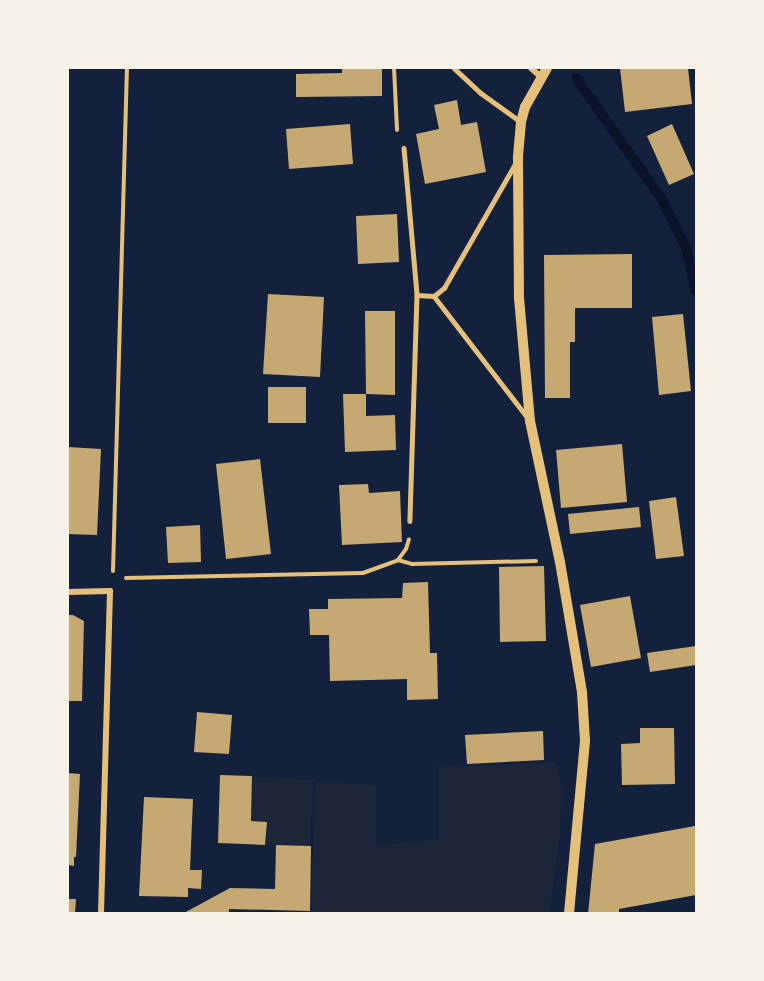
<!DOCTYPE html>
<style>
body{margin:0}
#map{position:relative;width:764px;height:981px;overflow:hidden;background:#14213d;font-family:Quicksand,sans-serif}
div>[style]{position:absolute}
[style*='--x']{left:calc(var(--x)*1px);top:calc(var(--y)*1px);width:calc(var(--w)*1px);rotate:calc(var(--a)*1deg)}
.green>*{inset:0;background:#1d2539}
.stream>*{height:10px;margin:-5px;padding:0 5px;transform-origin:5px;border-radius:5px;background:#0b132b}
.building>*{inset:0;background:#c6a872}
.path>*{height:4px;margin:-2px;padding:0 2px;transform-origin:2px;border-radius:2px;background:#e5c07b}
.service>*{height:4.5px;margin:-2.25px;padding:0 2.25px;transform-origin:2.25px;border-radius:2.25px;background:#e5c07b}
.minor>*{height:6px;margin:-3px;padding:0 3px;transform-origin:3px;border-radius:3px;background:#e5c07b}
.tertiary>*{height:10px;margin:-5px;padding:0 5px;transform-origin:5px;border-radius:5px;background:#e5c07b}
span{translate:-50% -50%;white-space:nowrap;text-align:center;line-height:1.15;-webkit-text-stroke:5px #f6f1e7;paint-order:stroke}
.frame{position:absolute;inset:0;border:69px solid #f6f1e7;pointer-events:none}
</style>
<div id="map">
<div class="green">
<i style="clip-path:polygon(556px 762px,561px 787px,560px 834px,549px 913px,311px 913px,316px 782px,376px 785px,376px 846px,439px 839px,439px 765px,467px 767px)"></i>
<i style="clip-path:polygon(253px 777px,312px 780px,310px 845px,267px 844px,267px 821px,252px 821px)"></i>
</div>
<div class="stream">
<i style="--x:576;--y:78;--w:147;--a:54.7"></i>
<i style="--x:661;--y:198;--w:56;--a:63.4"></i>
<i style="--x:686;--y:248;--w:44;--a:76.9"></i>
</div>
<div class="building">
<i style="clip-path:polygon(342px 68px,382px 68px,382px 96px,296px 97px,296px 74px,342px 73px)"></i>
<i style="clip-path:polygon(620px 68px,688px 68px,692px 104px,625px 112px)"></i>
<i style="clip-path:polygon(457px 100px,461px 125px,477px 122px,486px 172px,425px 184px,416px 134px,439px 129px,434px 105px)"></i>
<i style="clip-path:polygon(350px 124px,353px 164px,289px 169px,286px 129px)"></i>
<i style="clip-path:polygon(672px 124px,694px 174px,669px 185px,647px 136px)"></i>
<i style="clip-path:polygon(397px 214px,399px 262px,358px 264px,356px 216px)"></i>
<i style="clip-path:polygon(632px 254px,632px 308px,575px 308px,575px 342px,570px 342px,570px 398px,545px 398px,544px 255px)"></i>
<i style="clip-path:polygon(268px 294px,324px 297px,320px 377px,263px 374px)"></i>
<i style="clip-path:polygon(365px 311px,395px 311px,395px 395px,366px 394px)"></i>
<i style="clip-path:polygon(683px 314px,691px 391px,659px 395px,652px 317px)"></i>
<i style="clip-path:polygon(268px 387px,306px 387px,306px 423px,268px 423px)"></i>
<i style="clip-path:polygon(343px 394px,366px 394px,366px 416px,395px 415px,396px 450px,345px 452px)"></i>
<i style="clip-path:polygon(622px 444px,627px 502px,561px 508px,556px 450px)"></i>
<i style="clip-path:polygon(68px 447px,101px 449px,97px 535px,68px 534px)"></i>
<i style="clip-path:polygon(260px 459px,271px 554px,226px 559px,216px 464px)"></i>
<i style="clip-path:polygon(368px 484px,369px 493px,400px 491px,402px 542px,342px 545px,339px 485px)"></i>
<i style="clip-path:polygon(676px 497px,684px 556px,656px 559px,649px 501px)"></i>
<i style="clip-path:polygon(639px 507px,641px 527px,570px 534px,568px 514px)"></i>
<i style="clip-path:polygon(200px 525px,201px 562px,168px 563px,166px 527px)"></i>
<i style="clip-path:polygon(544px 566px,546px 641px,500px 642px,499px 567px)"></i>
<i style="clip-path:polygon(428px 582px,430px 653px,437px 653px,438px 699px,407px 700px,407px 679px,330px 681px,329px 635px,310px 635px,309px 609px,328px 609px,328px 599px,402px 598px,403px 583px)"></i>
<i style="clip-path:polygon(630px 596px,641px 658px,591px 667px,580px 605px)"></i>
<i style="clip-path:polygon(68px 615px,73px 615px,84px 621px,82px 701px,68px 701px)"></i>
<i style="clip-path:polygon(696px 646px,696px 665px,650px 672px,647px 653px)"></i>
<i style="clip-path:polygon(197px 712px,232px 715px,229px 754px,194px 752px)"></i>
<i style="clip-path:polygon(640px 728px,674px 728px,675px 784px,622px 785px,621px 744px,640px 743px)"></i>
<i style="clip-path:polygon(543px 731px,544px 760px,467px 764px,465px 735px)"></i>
<i style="clip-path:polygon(68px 773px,80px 774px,76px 857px,74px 857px,74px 866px,68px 865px)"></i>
<i style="clip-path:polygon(220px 775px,252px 776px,251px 821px,267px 822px,265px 845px,218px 843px)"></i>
<i style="clip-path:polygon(144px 797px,193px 799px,190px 870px,202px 870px,201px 889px,188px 888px,188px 897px,139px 896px)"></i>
<i style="clip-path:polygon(695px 826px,696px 895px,619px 909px,619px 914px,588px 914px,595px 844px)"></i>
<i style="clip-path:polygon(276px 845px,311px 846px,310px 911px,229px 909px,229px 914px,182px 914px,230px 888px,275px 889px)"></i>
<i style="clip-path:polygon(68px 899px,76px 899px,75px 914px,68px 914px)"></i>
</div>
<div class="path">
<i style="--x:394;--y:68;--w:62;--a:87.2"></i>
<i style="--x:398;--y:560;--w:15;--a:16"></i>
<i style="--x:412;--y:564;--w:124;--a:-1.4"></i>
<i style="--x:113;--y:571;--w:503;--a:-88.41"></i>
<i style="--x:126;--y:578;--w:237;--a:-1.2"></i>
<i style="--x:363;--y:573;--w:37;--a:-20"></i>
<i style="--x:398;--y:560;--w:14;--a:-54"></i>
<i style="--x:406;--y:549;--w:10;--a:-73"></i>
</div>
<div class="service">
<i style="--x:454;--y:68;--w:37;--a:43"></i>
<i style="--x:481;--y:93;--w:49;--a:35.9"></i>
<i style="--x:404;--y:148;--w:148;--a:84.9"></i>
<i style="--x:417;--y:295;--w:226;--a:91.8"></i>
<i style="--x:417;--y:295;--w:17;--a:3"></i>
<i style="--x:434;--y:296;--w:154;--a:52.4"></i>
<i style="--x:434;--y:296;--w:13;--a:-39"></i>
<i style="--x:444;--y:288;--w:143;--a:-60.2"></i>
</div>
<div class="minor">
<i style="--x:531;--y:68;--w:12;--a:42"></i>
<i style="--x:68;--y:592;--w:42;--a:-1.4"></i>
<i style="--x:110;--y:591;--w:323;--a:91.6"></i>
</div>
<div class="tertiary">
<i style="--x:547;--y:68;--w:45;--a:119.4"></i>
<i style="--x:525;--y:107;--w:16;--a:105"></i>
<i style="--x:521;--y:122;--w:37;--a:95"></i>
<i style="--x:518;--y:159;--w:139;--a:89.6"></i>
<i style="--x:519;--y:298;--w:123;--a:84.9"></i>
<i style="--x:530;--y:421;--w:144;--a:78"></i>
<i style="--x:560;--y:562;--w:132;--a:80.4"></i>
<i style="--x:582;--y:692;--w:49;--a:86.5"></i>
<i style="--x:585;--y:741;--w:174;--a:95.3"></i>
</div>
<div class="frame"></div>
</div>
